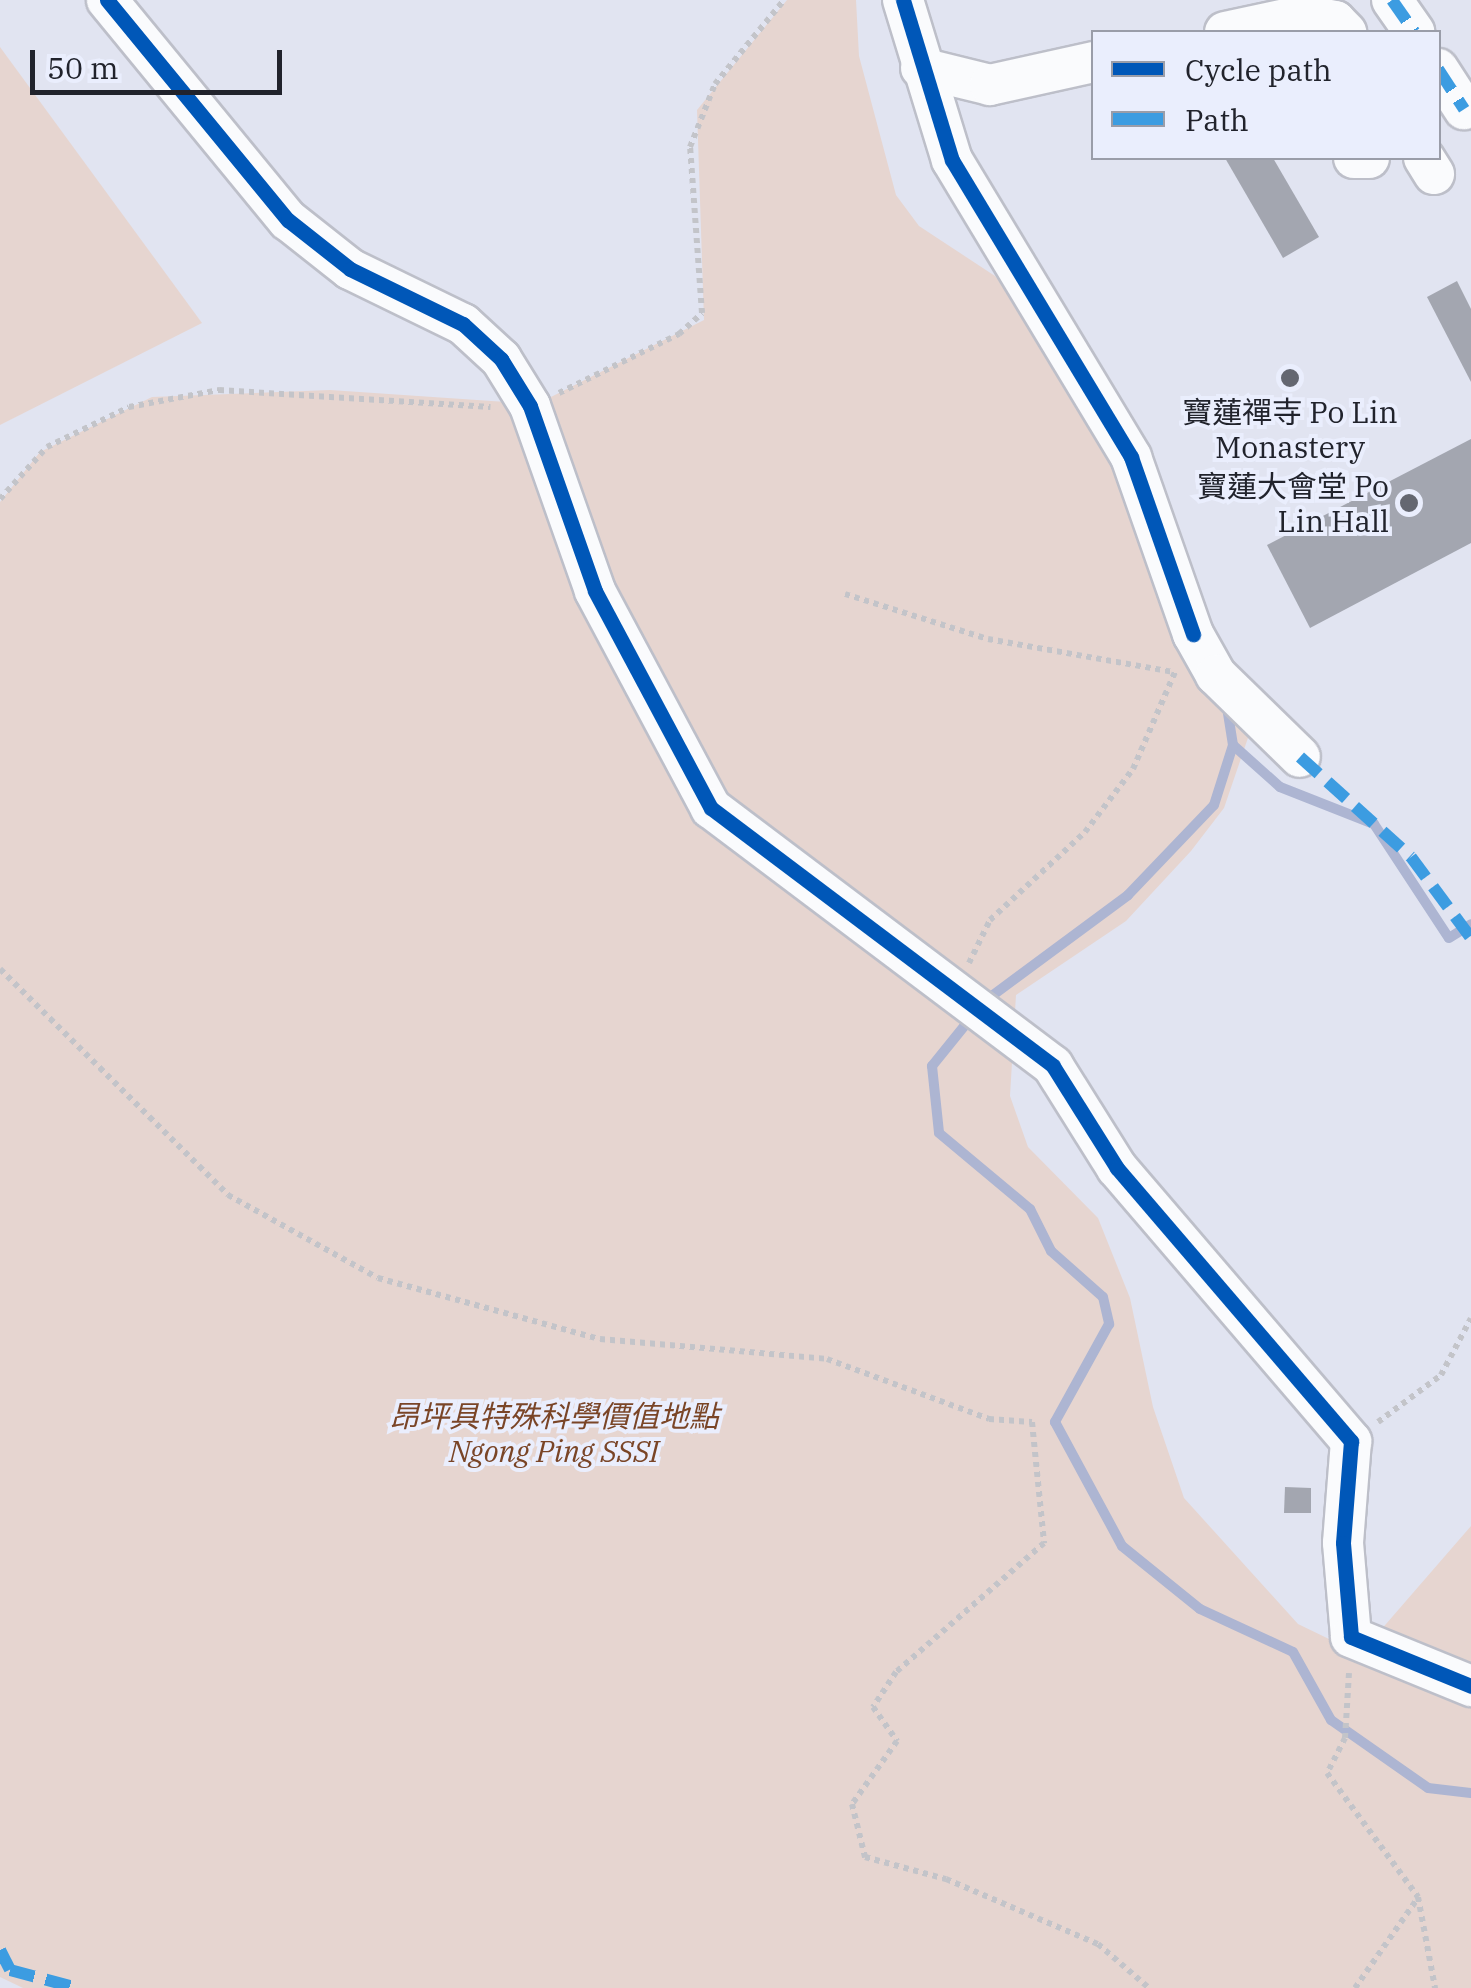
<!DOCTYPE html>
<meta charset="utf-8">
<style>
body{margin:0}
#map{position:relative;width:1471px;height:1988px;overflow:hidden;background:#e1e4f1;font-family:"IBM Plex Serif","Noto Sans TC",serif}
div>[style]{position:absolute}
[style*='--x']{left:calc(var(--x)*1px);top:calc(var(--y)*1px);width:calc(var(--w)*1px);rotate:calc(var(--a)*1deg)}
.green>*{inset:0;background:#e6d5d0}
.stream>*{height:10px;margin:-5px;padding:0 5px;transform-origin:5px;border-radius:5px;background:#adb5d2}
.building>*{inset:0;background:#a3a6b0}
.path>*{height:6px;margin-top:-3px;transform-origin:0;background:repeating-linear-gradient(90deg,#c3c4c9 0 5px,transparent 0 10px)}
.roads{filter:drop-shadow(2px 0 #bdbfc9) drop-shadow(-2px 0 #bdbfc9) drop-shadow(0 2px #bdbfc9) drop-shadow(0 -2px #bdbfc9)}
.minor>*{height:40px;margin:-20px;padding:0 20px;transform-origin:20px;border-radius:20px;background:#fafbfd}
.quiet>*{height:12px;margin-top:-6px;transform-origin:0;background:repeating-linear-gradient(90deg,#3c9ce1 0 25px,transparent 0 37px)}
.cycleway>*{height:15px;margin:-7.5px;padding:0 7.5px;transform-origin:7.5px;border-radius:7.5px;background:#0057b8}
.dots>*{width:28px;height:28px;translate:-50% -50%;box-sizing:border-box;border:5px solid #eaeefd;border-radius:50%}
span{translate:-50% -50%;white-space:nowrap;text-align:center;line-height:1.15;-webkit-text-stroke:8px #eaeefd;paint-order:stroke}
.poi-label{font-size:30px;color:#21232c}
.right{translate:-100% -50%;text-align:right}
.park-label{font-size:30px;color:#7a4527;font-style:italic}
.legend{position:absolute;left:1091px;top:30px;width:350px;height:130px;box-sizing:border-box;background:#eaeefd;border:2px solid #9a9da9;margin:0;padding:12px 18px;list-style:none;font-size:30px;color:#21232c}
.legend li{display:flex;align-items:center;gap:20px;height:50px}
.legend b{width:50px;border:2px solid #9a9da9}
.scale{position:absolute;left:30px;top:50px;width:252px;height:45px;box-sizing:border-box;border:5px solid #21232c;border-top:0;padding-left:12px;font-size:30px;line-height:35px;white-space:nowrap;color:#21232c;-webkit-text-stroke:8px #eaeefd;paint-order:stroke}
</style>
<div id="map">
<div class="green">
<i style="clip-path:polygon(787px 0,856px 0,859px 56px,896px 195px,919px 226px,995px 276px,1095px 397px,1250px 732px,1224px 808px,1191px 851px,1126px 921px,1016px 995px,1010px 1096px,1028px 1147px,1098px 1218px,1130px 1298px,1153px 1407px,1184px 1498px,1298px 1624px,1360px 1654px,1471px 1526px,1471px 1988px,23px 1988px,0 1977px,0 502px,40px 452px,152px 397px,330px 390px,537px 404px,704px 320px,697px 110px)"></i>
<i style="clip-path:polygon(0 47px,202px 323px,0 425px)"></i>
</div>
<div class="stream">
<i style="--x:1233;--y:745;--w:63;--a:41.8"></i>
<i style="--x:1280;--y:787;--w:101;--a:21.5"></i>
<i style="--x:1374;--y:824;--w:136;--a:56.7"></i>
<i style="--x:1449;--y:938;--w:26;--a:-32"></i>
<i style="--x:985;--y:1001;--w:178;--a:-36.5"></i>
<i style="--x:1128;--y:895;--w:124;--a:-46.3"></i>
<i style="--x:1214;--y:805;--w:63;--a:-72.4"></i>
<i style="--x:1233;--y:745;--w:39;--a:-99"></i>
<i style="--x:974;--y:1014;--w:67;--a:128.9"></i>
<i style="--x:932;--y:1066;--w:67;--a:84"></i>
<i style="--x:939;--y:1133;--w:119;--a:39.9"></i>
<i style="--x:1030;--y:1209;--w:47;--a:63.4"></i>
<i style="--x:1051;--y:1251;--w:69;--a:41.5"></i>
<i style="--x:1103;--y:1297;--w:28;--a:77"></i>
<i style="--x:1109;--y:1324;--w:112;--a:118.9"></i>
<i style="--x:1055;--y:1422;--w:141;--a:61.6"></i>
<i style="--x:1122;--y:1546;--w:100;--a:38.9"></i>
<i style="--x:1200;--y:1609;--w:102;--a:24.8"></i>
<i style="--x:1293;--y:1652;--w:78;--a:60.8"></i>
<i style="--x:1331;--y:1720;--w:118;--a:35"></i>
<i style="--x:1428;--y:1788;--w:43;--a:6.6"></i>
</div>
<div class="building">
<i style="clip-path:polygon(1225px 158px,1273px 158px,1319px 237px,1283px 258px)"></i>
<i style="clip-path:polygon(1457px 281px,1471px 309px,1471px 382px,1427px 297px)"></i>
<i style="clip-path:polygon(1471px 439px,1471px 543px,1310px 628px,1267px 545px)"></i>
<i style="clip-path:polygon(1285px 1487px,1311px 1488px,1311px 1513px,1284px 1513px)"></i>
</div>
<div class="path">
<i style="--x:559;--y:393;--w:134;--a:-26.2"></i>
<i style="--x:679;--y:334;--w:31;--a:-42"></i>
<i style="--x:702;--y:313;--w:166;--a:-94.1"></i>
<i style="--x:690;--y:147;--w:68;--a:-68.4"></i>
<i style="--x:715;--y:84;--w:109;--a:-50.6"></i>
<i style="--x:0;--y:499;--w:70;--a:-47.9"></i>
<i style="--x:47;--y:447;--w:91;--a:-26"></i>
<i style="--x:129;--y:407;--w:92;--a:-10.7"></i>
<i style="--x:219;--y:390;--w:272;--a:3.6"></i>
<i style="--x:845;--y:594;--w:150;--a:17.5"></i>
<i style="--x:988;--y:639;--w:189;--a:10.1"></i>
<i style="--x:969;--y:963;--w:48;--a:-64"></i>
<i style="--x:990;--y:920;--w:129;--a:-42.8"></i>
<i style="--x:1085;--y:832;--w:79;--a:-52.7"></i>
<i style="--x:1133;--y:769;--w:106;--a:-66.6"></i>
<i style="--x:0;--y:969;--w:321;--a:44.7"></i>
<i style="--x:228;--y:1195;--w:171;--a:29"></i>
<i style="--x:378;--y:1278;--w:230;--a:15.4"></i>
<i style="--x:600;--y:1339;--w:228;--a:5"></i>
<i style="--x:827;--y:1359;--w:173;--a:20.3"></i>
<i style="--x:989;--y:1419;--w:43;--a:4"></i>
<i style="--x:1032;--y:1422;--w:122;--a:84.3"></i>
<i style="--x:1044;--y:1543;--w:196;--a:138.9"></i>
<i style="--x:896;--y:1672;--w:42;--a:123.3"></i>
<i style="--x:873;--y:1707;--w:42;--a:54.8"></i>
<i style="--x:897;--y:1741;--w:77;--a:125.5"></i>
<i style="--x:852;--y:1804;--w:55;--a:76.2"></i>
<i style="--x:865;--y:1857;--w:84;--a:15.2"></i>
<i style="--x:946;--y:1879;--w:165;--a:23.2"></i>
<i style="--x:1098;--y:1944;--w:67;--a:40.8"></i>
<i style="--x:1378;--y:1422;--w:79;--a:-36.7"></i>
<i style="--x:1441;--y:1375;--w:64;--a:-62.2"></i>
<i style="--x:1349;--y:1673;--w:65;--a:93.5"></i>
<i style="--x:1345;--y:1738;--w:39;--a:117"></i>
<i style="--x:1327;--y:1773;--w:154;--a:53.7"></i>
<i style="--x:1418;--y:1897;--w:93;--a:79.4"></i>
<i style="--x:1355;--y:1988;--w:108;--a:-55.1"></i>
</div>
<div class="roads">
<div class="minor">
<i style="--x:107;--y:0;--w:285;--a:50.6"></i>
<i style="--x:288;--y:220;--w:79;--a:38.3"></i>
<i style="--x:350;--y:269;--w:126;--a:26"></i>
<i style="--x:463;--y:324;--w:52;--a:42.6"></i>
<i style="--x:501;--y:359;--w:55;--a:58.3"></i>
<i style="--x:530;--y:406;--w:196;--a:70.6"></i>
<i style="--x:595;--y:591;--w:246;--a:61.9"></i>
<i style="--x:711;--y:808;--w:428;--a:37"></i>
<i style="--x:1053;--y:1066;--w:120;--a:57.9"></i>
<i style="--x:1117;--y:1168;--w:360;--a:49.4"></i>
<i style="--x:1351;--y:1441;--w:102;--a:94.5"></i>
<i style="--x:1343;--y:1543;--w:94;--a:85.1"></i>
<i style="--x:1351;--y:1637;--w:130;--a:22.2"></i>
<i style="--x:903;--y:0;--w:167;--a:73"></i>
<i style="--x:952;--y:160;--w:347;--a:58.9"></i>
<i style="--x:1131;--y:457;--w:188;--a:70.7"></i>
<i style="--x:1193;--y:634;--w:47;--a:60.7"></i>
<i style="--x:1216;--y:675;--w:117;--a:44.3"></i>
<i style="--x:1392;--y:0;--w:39;--a:55"></i>
<i style="--x:1225;--y:32;--w:81;--a:-12.1"></i>
<i style="--x:1304;--y:15;--w:32;--a:11"></i>
<i style="--x:1335;--y:21;--w:16;--a:45"></i>
<i style="--x:921;--y:68;--w:71;--a:13.8"></i>
<i style="--x:990;--y:85;--w:107;--a:-12.5"></i>
<i style="--x:1438;--y:69;--w:48;--a:57"></i>
<i style="--x:1354;--y:158;--w:15;--a:0"></i>
<i style="--x:1424;--y:158;--w:19;--a:58"></i>
</div>
</div>
<div class="quiet">
<i style="--x:1392;--y:0;--w:39;--a:55"></i>
<i style="--x:1438;--y:69;--w:48;--a:57"></i>
<i style="--x:1300;--y:757;--w:149;--a:42"></i>
<i style="--x:1411;--y:857;--w:101;--a:53.5"></i>
<i style="--x:0;--y:1950;--w:22;--a:63"></i>
<i style="--x:10;--y:1970;--w:69;--a:15"></i>
</div>
<div class="cycleway">
<i style="--x:107;--y:0;--w:285;--a:50.6"></i>
<i style="--x:288;--y:220;--w:79;--a:38.3"></i>
<i style="--x:350;--y:269;--w:126;--a:26"></i>
<i style="--x:463;--y:324;--w:52;--a:42.6"></i>
<i style="--x:501;--y:359;--w:55;--a:58.3"></i>
<i style="--x:530;--y:406;--w:196;--a:70.6"></i>
<i style="--x:595;--y:591;--w:246;--a:61.9"></i>
<i style="--x:711;--y:808;--w:428;--a:37"></i>
<i style="--x:1053;--y:1066;--w:120;--a:57.9"></i>
<i style="--x:1117;--y:1168;--w:360;--a:49.4"></i>
<i style="--x:1351;--y:1441;--w:102;--a:94.5"></i>
<i style="--x:1343;--y:1543;--w:94;--a:85.1"></i>
<i style="--x:1351;--y:1637;--w:130;--a:22.2"></i>
<i style="--x:903;--y:0;--w:167;--a:73"></i>
<i style="--x:952;--y:160;--w:347;--a:58.9"></i>
<i style="--x:1131;--y:457;--w:188;--a:70.7"></i>
</div>
<div class="dots">
<i style="left:1290px;top:378px;background:#646771"></i>
<i style="left:1409px;top:503px;background:#646771"></i>
</div>
<div class="poi-label">
<span style="left:1290px;top:429px">寶蓮禪寺 Po Lin<br>Monastery</span>
<span class="right" style="left:1389px;top:503px">寶蓮大會堂 Po<br>Lin Hall</span>
</div>
<div class="park-label">
<span style="left:554px;top:1433px">昂坪具特殊科學價值地點<br>Ngong Ping SSSI</span>
</div>
<ul class="legend">
<li><b style="height:12px;background:#0057b8"></b>Cycle path</li>
<li><b style="height:12px;background:#3c9ce1"></b>Path</li>
</ul>
<div class="scale">50 m</div>
</div>
